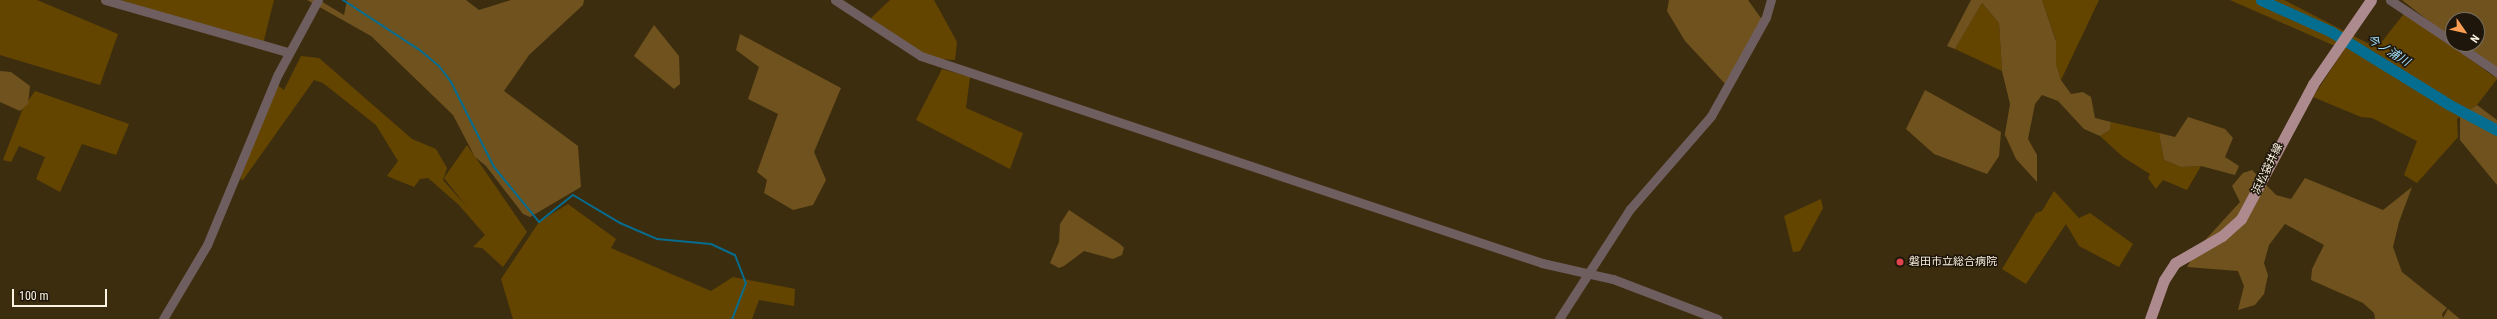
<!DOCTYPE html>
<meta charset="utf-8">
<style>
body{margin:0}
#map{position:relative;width:2497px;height:319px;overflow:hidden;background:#3d2d0f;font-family:"Roboto Condensed","Noto Sans JP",sans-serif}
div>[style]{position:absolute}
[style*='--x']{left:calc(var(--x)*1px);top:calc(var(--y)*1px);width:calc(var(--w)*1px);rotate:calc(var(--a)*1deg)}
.green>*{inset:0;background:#644500}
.forest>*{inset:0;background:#6f521e}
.stream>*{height:2px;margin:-1px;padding:0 1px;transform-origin:1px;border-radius:1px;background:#056d90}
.river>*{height:11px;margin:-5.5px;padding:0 5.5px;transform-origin:5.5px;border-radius:5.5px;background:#056d90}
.minor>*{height:9px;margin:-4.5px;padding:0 4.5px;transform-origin:4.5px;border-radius:4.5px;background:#6f5e5f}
.major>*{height:11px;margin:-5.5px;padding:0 5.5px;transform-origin:5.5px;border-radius:5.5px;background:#ad8a8e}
.dots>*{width:11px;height:11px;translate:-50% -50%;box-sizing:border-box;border:2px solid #1e160a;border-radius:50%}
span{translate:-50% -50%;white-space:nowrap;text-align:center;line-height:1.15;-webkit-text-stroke:3px #1e160a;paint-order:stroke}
.street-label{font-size:11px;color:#fcf2e1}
.poi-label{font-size:11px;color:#fcf2e1}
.left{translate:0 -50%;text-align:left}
.water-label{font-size:12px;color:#a1e0fe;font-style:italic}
.north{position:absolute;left:2445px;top:12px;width:40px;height:40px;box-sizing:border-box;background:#1e160a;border:1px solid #776e60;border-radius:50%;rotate:124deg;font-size:11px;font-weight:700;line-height:16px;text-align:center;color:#fcf2e1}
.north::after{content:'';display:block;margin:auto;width:14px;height:18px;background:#fc9d54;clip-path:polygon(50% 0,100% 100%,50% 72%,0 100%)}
.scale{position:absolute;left:12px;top:289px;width:95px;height:18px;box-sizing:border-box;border:2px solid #fcf2e1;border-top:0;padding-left:5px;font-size:12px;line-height:14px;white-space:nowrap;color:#fcf2e1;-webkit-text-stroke:3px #1e160a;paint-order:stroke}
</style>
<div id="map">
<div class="green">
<i style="clip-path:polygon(0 0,37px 0,118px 34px,100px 85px,0 55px)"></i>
<i style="clip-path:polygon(120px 0,274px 0,263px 44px)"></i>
<i style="clip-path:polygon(890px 0,934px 0,957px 42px,955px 60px,926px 58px,871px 18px)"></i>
<i style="clip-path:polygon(2042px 0,2099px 0,2061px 80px,2056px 64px,2056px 40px)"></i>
<i style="clip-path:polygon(2230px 0,2284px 0,2377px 48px,2406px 11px,2497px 79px,2477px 105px,2457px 119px,2458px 137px,2417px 183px,2404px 175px,2417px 141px,2372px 118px,2361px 117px,2313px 97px,2344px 50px)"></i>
<i style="clip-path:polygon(1982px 3px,1999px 23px,2002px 71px,1955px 49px)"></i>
<i style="clip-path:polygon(301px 56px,319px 58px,412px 139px,436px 149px,447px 168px,443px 180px,467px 207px,444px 178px,467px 145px,527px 232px,503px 267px,482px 248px,473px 247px,485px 235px,459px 205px,428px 178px,420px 179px,414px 187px,387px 176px,398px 161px,376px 125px,323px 83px,314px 80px,243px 180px,240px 179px,276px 84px,284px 90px)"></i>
<i style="clip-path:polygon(942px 69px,970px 77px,966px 108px,1023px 133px,1010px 169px,916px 120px)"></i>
<i style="clip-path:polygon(35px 91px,129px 124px,116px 155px,82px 144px,60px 192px,36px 179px,45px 157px,19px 146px,11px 162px,3px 160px,23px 108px)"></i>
<i style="clip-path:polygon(2111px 122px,2159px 133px,2164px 160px,2181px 167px,2201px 166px,2187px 190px,2163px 180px,2156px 189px,2148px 178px,2150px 174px,2123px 157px,2100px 136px,2110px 130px)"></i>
<i style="clip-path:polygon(2054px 191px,2079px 218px,2090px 213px,2133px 244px,2119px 267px,2079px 246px,2066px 224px,2026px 284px,2002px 269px,2036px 213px,2042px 211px)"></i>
<i style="clip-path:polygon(1821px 199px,1823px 208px,1800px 251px,1793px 252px,1784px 216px)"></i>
<i style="clip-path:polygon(568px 204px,616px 239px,611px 248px,711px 291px,733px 277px,795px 289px,794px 306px,759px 300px,752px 319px,513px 319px,501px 279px,539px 222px)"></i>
</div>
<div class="forest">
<i style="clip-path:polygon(307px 0,319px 0,344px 15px,347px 0,466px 0,479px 10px,511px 0,584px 0,583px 5px,529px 55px,504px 91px,578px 146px,581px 187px,530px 217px,523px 214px,486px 166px,475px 157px,453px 115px,371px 36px)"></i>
<i style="clip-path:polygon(1669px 0,1748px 0,1763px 21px,1728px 87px,1685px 41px,1667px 11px)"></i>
<i style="clip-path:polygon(1971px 0,2042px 0,2056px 41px,2056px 64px,2061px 80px,2071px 94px,2083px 92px,2091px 97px,2095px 118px,2111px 122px,2110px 130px,2100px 136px,2084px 129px,2058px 101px,2042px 95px,2035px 104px,2028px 139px,2037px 155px,2037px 182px,2016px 159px,2005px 135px,2004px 139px,2010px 104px,2002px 71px,1999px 23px,1982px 3px,1955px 49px,1947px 46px)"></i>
<i style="clip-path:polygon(2402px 0,2497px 0,2497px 79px,2458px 44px,2477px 44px,2477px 20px,2453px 20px,2453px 40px)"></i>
<i style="clip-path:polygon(654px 25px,679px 56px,680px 84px,674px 89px,634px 56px)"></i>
<i style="clip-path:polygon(740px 34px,841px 88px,814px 152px,826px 180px,813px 205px,793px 210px,764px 193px,767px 180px,757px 172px,778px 114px,748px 99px,759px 67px,736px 50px)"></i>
<i style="clip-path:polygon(0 71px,11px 72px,30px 86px,28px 104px,20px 111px,0 102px)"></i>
<i style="clip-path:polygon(1925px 90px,2001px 132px,1999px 156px,1987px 174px,1934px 154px,1906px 129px)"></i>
<i style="clip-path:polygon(2477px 105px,2497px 120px,2497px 185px,2460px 140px,2460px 116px)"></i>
<i style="clip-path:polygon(2188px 117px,2225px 129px,2233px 138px,2225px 157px,2239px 166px,2235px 175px,2201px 166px,2181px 167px,2164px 160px,2159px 133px,2175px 137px)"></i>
<i style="clip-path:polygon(2252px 170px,2276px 195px,2291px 199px,2305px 178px,2383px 210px,2412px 187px,2399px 222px,2393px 247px,2402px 272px,2447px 308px,2442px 314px,2443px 318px,2448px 309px,2460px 319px,2375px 319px,2374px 313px,2363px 303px,2311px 280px,2312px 269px,2324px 245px,2285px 224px,2269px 245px,2264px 263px,2268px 275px,2264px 294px,2255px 305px,2238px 310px,2244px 286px,2238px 271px,2187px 267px,2197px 249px,2240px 202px,2232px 186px,2243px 173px)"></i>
<i style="clip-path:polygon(1069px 210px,1120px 244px,1124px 248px,1122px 255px,1113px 259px,1084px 251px,1064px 266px,1059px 268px,1050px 263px,1059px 242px,1060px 224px)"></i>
</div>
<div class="stream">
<i style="--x:343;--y:0;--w:93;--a:33.2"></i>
<i style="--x:421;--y:51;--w:23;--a:40"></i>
<i style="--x:439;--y:66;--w:20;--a:53"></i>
<i style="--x:451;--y:82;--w:95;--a:63.2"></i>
<i style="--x:494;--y:167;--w:71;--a:50.7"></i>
<i style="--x:539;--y:222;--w:43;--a:-38.5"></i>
<i style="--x:573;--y:195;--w:55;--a:30.8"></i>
<i style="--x:620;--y:223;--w:40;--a:23.4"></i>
<i style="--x:657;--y:239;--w:54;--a:5.3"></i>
<i style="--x:711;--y:244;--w:26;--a:25"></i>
<i style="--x:735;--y:255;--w:30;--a:69"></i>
<i style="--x:746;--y:283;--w:39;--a:111"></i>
</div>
<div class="river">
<i style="--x:2261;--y:0;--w:76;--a:24.2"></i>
<i style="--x:2330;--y:31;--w:139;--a:31.7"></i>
<i style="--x:2448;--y:104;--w:55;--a:28"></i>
</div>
<div class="minor">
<i style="--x:105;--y:0;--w:190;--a:15.9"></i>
<i style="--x:835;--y:0;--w:103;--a:33.1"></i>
<i style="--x:921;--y:56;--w:655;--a:18.43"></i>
<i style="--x:1542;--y:263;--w:73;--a:12.7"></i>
<i style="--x:1613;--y:279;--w:112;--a:20.9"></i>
<i style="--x:2390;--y:0;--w:76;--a:33.7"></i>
<i style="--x:2456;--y:44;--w:50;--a:34.3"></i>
<i style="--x:163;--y:319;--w:86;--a:-59.3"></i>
<i style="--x:207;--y:245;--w:185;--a:-67.5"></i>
<i style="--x:278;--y:74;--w:84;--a:-61.6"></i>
<i style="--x:1559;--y:319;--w:131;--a:-57.2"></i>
<i style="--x:1630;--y:209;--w:123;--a:-48.9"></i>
<i style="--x:1711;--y:116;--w:113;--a:-60.9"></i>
<i style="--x:1766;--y:17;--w:18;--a:-74"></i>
</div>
<div class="major">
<i style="--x:2150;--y:319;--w:41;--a:-70.3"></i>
<i style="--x:2164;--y:280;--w:20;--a:-57"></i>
<i style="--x:2175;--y:263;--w:54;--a:-29.9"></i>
<i style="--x:2222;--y:236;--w:25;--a:-42"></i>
<i style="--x:2241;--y:219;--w:153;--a:-61.9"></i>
<i style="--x:2313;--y:84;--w:102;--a:-55.4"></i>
</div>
<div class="dots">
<i style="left:1900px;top:262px;background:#e0444e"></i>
</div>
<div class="street-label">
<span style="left:2268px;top:169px;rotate:-64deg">浜松袋井線</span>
</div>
<div class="poi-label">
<span class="left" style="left:1909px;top:262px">磐田市立総合病院</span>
</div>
<div class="water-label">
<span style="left:2388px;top:51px;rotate:32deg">今ノ浦川</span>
</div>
<div class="north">N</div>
<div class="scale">100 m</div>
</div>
